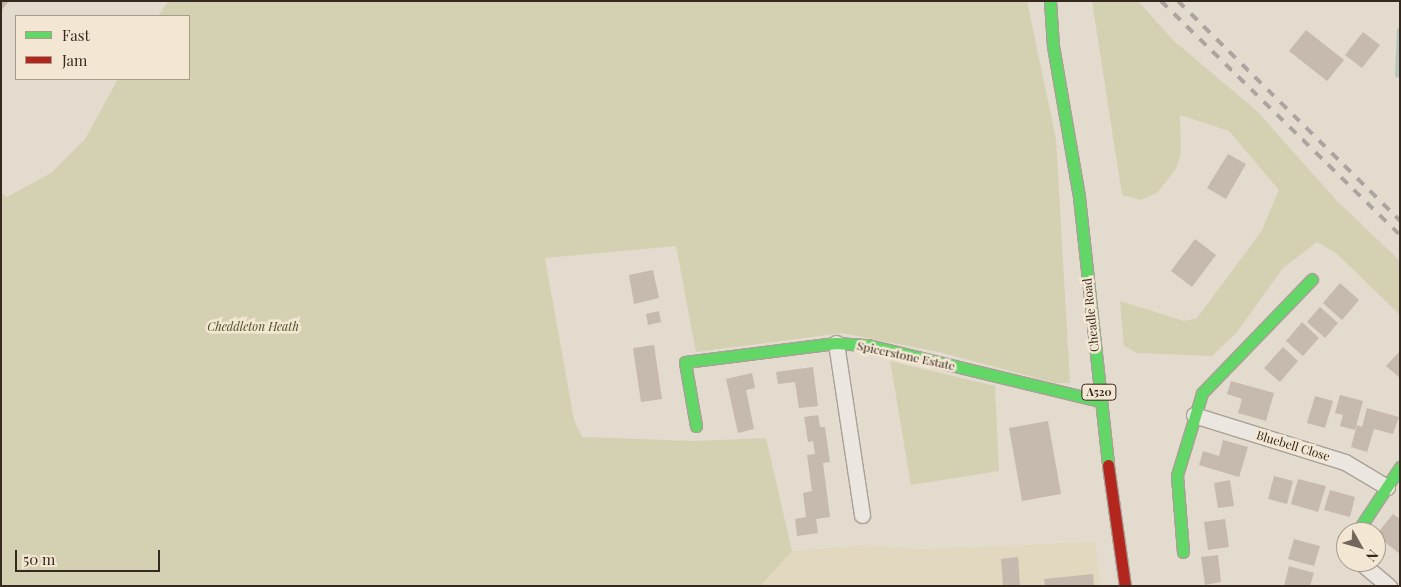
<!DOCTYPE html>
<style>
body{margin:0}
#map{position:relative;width:1401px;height:587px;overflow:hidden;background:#e3dbcd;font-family:"Playfair Display",serif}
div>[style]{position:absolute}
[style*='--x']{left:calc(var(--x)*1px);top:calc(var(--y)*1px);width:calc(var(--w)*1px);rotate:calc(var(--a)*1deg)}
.farmland>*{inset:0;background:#e1d8bf}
.green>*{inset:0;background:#d3d1b1}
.stream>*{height:5.5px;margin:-2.75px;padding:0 2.75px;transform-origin:2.75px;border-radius:2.75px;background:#b8c7bc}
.building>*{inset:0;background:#c6b9ae}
.roads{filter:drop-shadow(1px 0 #a8a096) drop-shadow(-1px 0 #a8a096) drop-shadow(0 1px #a8a096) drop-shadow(0 -1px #a8a096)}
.street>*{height:15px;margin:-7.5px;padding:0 7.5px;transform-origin:7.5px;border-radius:7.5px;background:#ebe6df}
.fast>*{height:11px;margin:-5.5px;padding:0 5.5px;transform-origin:5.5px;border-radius:5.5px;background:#63d668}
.jam>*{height:11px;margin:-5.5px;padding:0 5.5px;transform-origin:5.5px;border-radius:5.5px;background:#b3261e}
.rail>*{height:4px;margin-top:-2px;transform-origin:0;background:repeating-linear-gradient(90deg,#aaa59f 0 9px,transparent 0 18px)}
span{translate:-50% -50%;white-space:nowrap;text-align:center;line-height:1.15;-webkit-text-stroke:5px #f3e7d4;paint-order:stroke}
.shield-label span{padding:1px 4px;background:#f3e7d4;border:1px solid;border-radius:4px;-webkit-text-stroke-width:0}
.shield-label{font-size:11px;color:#35281f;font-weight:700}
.street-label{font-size:12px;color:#35281f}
.park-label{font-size:12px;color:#495027;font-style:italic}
.frame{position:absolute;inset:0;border:2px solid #35281f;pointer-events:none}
.legend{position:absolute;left:15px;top:15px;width:175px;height:65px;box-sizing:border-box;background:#f3e7d4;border:1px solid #a79b8c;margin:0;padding:6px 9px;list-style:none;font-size:15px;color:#35281f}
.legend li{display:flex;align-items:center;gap:10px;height:25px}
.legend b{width:25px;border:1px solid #a79b8c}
.north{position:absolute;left:1336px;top:522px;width:50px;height:50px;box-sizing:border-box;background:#f3e7d4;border:1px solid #a79b8c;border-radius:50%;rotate:128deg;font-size:14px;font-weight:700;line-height:20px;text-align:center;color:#35281f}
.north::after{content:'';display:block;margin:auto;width:18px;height:22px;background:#72675c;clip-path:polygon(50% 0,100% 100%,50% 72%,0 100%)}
.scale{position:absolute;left:15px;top:550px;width:145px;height:22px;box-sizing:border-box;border:2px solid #35281f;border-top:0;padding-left:6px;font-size:15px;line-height:18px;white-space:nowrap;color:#35281f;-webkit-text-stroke:4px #f3e7d4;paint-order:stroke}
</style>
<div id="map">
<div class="farmland">
<i style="clip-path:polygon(1095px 542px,1101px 586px,760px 586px,792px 551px,866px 545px,922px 549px)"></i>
</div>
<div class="green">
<i style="clip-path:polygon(169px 1px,1027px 1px,1056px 139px,1070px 383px,1055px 383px,939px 352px,842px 333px,696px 352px,676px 246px,545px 258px,574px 420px,582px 437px,694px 441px,766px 438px,792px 551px,760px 586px,1px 586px,1px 193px,7px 197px,51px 173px,85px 139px,118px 79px,189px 79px,189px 16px,158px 16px)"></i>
<i style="clip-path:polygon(1092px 1px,1138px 1px,1174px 41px,1257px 111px,1337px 201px,1400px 261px,1400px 315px,1336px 253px,1317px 242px,1283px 268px,1237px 332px,1212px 356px,1137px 353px,1124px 346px,1120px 301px,1184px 321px,1197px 318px,1261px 232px,1279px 190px,1229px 131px,1180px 115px,1181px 153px,1176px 169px,1157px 193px,1141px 200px,1122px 195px)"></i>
<i style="clip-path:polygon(890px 361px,995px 386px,999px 471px,911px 485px)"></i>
</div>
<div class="stream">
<i style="--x:1398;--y:75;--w:44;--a:-87.4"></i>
</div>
<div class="building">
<i style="clip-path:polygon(1px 1px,9px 1px,1px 11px)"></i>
<i style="clip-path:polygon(1306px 30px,1344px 60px,1327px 81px,1289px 51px)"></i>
<i style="clip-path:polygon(1363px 32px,1380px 45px,1362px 68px,1345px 55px)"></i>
<i style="clip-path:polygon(1228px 154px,1246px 164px,1226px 199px,1207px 188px)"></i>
<i style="clip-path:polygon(1195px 239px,1216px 255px,1192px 287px,1171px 271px)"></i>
<i style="clip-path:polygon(653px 270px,659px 298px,634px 304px,629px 275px)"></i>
<i style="clip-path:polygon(1340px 283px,1359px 300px,1342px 320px,1323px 303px)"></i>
<i style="clip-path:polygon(1320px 307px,1338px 323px,1325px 338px,1307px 322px)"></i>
<i style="clip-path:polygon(659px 311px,661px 322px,648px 325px,646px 314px)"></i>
<i style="clip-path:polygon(1302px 322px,1319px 338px,1303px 356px,1286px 341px)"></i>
<i style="clip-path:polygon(654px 345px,662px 399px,641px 402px,633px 348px)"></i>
<i style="clip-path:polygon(1283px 347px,1298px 361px,1280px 382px,1264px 368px)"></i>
<i style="clip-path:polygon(1400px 351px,1400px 378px,1386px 366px)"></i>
<i style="clip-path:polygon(813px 367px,818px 406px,799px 408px,795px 382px,778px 384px,776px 372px)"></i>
<i style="clip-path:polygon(752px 373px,755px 388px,746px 390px,754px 429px,738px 433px,726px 379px)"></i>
<i style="clip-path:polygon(1231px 381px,1274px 393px,1266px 421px,1238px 413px,1242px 399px,1227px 394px)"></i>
<i style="clip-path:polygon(1340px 395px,1363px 401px,1355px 430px,1340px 426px,1343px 415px,1335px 413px)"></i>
<i style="clip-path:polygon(1315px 396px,1333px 401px,1325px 428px,1307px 423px)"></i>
<i style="clip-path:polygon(1367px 408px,1399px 417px,1393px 434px,1374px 429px,1367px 452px,1351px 447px,1357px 425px,1362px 427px)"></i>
<i style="clip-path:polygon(818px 415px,820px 427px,825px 427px,830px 462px,823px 463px,830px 517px,816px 519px,818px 533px,797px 536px,795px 519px,806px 517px,803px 493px,812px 491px,807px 455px,815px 454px,813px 441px,808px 442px,804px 417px)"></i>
<i style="clip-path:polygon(1048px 421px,1061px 494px,1022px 501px,1009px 428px)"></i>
<i style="clip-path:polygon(1223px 440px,1248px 447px,1239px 477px,1199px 465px,1203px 451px,1219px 456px)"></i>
<i style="clip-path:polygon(1274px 476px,1293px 481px,1287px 504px,1268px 499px)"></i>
<i style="clip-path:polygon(1298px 479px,1326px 486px,1318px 512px,1291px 504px)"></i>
<i style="clip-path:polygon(1230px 480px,1234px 506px,1218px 508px,1214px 483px)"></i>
<i style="clip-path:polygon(1330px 490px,1355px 497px,1350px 517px,1324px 510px)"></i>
<i style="clip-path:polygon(1393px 514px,1400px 519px,1400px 554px,1376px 535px)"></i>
<i style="clip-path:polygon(1225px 519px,1229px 547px,1208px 550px,1204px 522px)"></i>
<i style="clip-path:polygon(1294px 539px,1320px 546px,1314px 566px,1288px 559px)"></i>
<i style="clip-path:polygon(1218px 555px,1221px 582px,1205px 585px,1201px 557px)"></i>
<i style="clip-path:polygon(1018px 557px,1020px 586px,1003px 586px,1001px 559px)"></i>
<i style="clip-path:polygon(1289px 566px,1314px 573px,1310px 586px,1284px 586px)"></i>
<i style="clip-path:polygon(1093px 574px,1094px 586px,1045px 586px,1044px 579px)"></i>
</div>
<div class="roads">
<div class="street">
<i style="--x:836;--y:343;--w:174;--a:81.4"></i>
<i style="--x:1194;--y:415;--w:158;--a:17.3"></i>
<i style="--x:1345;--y:462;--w:49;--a:30.8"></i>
<i style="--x:1360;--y:562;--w:38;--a:40"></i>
</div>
<div class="fast">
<i style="--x:1050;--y:1;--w:45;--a:86.2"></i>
<i style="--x:1053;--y:46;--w:153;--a:80.2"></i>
<i style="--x:1079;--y:197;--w:270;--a:83.8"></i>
<i style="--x:696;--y:426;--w:65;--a:-99.8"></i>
<i style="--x:685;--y:362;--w:152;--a:-7.2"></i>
<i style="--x:836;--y:343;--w:32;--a:4"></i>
<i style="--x:868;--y:345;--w:239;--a:13.6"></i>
<i style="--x:1357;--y:532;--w:78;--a:-56.5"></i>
<i style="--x:1183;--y:552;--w:77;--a:-94.5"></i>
<i style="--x:1177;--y:475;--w:86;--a:-73"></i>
<i style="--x:1202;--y:393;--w:158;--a:-46"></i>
</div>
<div class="jam">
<i style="--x:1108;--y:465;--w:122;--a:82"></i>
</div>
</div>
<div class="rail">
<i style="--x:1161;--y:1;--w:334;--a:44.4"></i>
<i style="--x:1178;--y:1;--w:313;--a:44.7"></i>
</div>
<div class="shield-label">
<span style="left:1099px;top:392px">A520</span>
</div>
<div class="street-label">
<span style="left:1091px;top:315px;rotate:-96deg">Cheadle Road</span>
<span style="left:906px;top:356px;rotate:12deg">Spicerstone Estate</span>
<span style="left:1293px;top:446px;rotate:17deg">Bluebell Close</span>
</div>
<div class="park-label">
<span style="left:253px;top:327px">Cheddleton Heath</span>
</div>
<div class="frame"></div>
<ul class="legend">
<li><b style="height:6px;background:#63d668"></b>Fast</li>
<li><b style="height:6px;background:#b3261e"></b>Jam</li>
</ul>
<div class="north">N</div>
<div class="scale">50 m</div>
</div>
